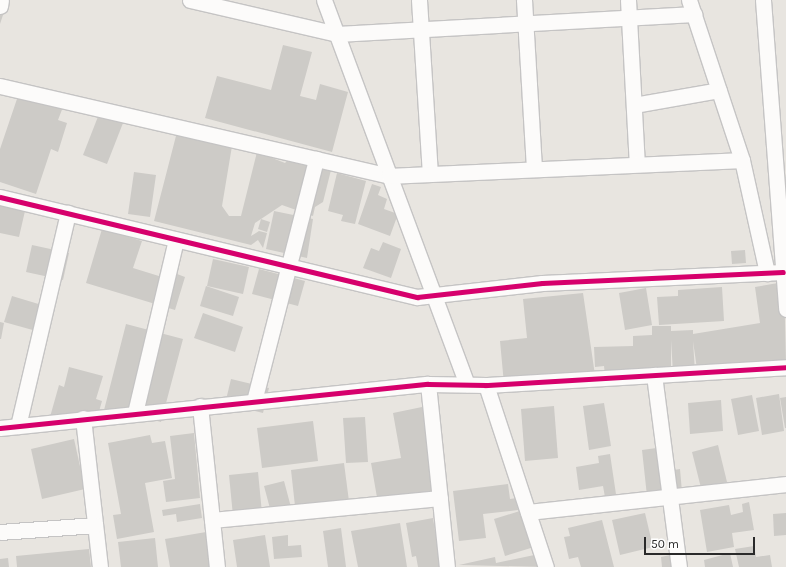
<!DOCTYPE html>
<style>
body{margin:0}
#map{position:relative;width:786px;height:567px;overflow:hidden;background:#e8e5e0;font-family:Karla,sans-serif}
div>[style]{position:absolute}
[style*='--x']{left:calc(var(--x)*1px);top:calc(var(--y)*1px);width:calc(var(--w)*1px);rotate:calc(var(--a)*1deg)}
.building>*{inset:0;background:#cdcbc7}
.roads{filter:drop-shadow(1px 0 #c5c4c4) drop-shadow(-1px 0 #c5c4c4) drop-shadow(0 1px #c5c4c4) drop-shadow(0 -1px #c5c4c4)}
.street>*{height:15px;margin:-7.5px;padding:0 7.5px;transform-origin:7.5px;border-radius:7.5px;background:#fcfbfa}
.cycleway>*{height:5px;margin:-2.5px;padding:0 2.5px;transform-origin:2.5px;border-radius:2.5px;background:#d6006c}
span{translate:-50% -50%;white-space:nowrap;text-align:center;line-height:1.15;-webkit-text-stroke:4px #fff;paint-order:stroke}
.scale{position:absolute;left:644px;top:537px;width:111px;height:18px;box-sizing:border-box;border:2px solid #2a2a2a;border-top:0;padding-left:5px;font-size:12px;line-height:14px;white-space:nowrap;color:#2a2a2a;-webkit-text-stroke:3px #fff;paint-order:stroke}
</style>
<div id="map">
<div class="building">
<i style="clip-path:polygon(0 0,8px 0,0 24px)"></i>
<i style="clip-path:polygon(283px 45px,312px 52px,300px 96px,316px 100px,320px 84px,348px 92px,332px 152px,205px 118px,217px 76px,271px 90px)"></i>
<i style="clip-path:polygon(19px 93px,63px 107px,58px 120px,67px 123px,58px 152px,51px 149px,36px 194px,0 182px,0 149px)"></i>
<i style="clip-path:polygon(99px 114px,123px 123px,107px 164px,83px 155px)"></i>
<i style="clip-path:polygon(177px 132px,232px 146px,222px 206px,229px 216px,241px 216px,257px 152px,285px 163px,289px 159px,331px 170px,323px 202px,315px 207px,313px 216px,282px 205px,255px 223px,251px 236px,259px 231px,267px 233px,263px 248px,258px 240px,251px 245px,154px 221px)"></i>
<i style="clip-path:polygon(134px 172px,156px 175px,150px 217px,128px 214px)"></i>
<i style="clip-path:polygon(337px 173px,366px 181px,355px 224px,341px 221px,343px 215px,328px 211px)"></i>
<i style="clip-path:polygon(372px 184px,381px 187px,378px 195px,387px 199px,384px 209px,398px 214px,390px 236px,358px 224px)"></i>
<i style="clip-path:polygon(0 206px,25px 211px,19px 237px,0 233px)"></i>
<i style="clip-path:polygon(274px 211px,313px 219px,307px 258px,266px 249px)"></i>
<i style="clip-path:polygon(261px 219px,270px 222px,267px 232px,258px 229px)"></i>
<i style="clip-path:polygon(102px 229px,142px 241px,133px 268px,175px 281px,177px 274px,185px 277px,175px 310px,86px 283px)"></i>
<i style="clip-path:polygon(383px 242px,401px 249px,391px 278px,363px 268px,371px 248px,379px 251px)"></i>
<i style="clip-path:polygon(32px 245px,69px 253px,63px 280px,26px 272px)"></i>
<i style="clip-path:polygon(745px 250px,746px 263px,732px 264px,731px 251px)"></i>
<i style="clip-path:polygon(213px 259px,249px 267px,243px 294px,207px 286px)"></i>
<i style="clip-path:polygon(259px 269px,305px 281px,298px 306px,252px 294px)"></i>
<i style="clip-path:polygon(784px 282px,786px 363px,698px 376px,693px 341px,695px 372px,673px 373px,671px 340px,671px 369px,605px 375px,604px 366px,595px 367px,594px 347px,633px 346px,633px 336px,652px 335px,652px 326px,671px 326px,671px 331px,693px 330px,693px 334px,760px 323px,755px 287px)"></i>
<i style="clip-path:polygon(206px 286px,239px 297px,233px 316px,200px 306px)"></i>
<i style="clip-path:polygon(722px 287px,724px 321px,659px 325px,657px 297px,678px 296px,678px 290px)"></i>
<i style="clip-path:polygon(646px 288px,652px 325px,625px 330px,619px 293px)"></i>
<i style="clip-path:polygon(583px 293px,595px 375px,504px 384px,500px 341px,527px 338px,523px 299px)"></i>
<i style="clip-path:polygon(12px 296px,55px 309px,47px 334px,4px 322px)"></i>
<i style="clip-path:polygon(203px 313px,243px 327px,235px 352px,194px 338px)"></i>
<i style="clip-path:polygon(0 322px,4px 323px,1px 339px,0 339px)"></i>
<i style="clip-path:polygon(126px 324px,183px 339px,161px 422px,127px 413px,124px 424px,102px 418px)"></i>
<i style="clip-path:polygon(69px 367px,103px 376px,96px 399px,102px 401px,94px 429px,50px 417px,59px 385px,64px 387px)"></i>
<i style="clip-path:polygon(231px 379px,269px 388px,263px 413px,225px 404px)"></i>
<i style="clip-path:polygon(779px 394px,784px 431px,762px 435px,756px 398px)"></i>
<i style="clip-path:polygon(752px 395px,759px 431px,738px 435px,731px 399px)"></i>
<i style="clip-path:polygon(786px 397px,786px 428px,785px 428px,780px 398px)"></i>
<i style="clip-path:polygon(721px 400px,723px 431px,690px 434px,688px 403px)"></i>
<i style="clip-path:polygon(604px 403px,611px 446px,589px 450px,583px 406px)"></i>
<i style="clip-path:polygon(554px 406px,558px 458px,525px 461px,521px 409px)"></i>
<i style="clip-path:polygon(422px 407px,438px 498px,379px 509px,371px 463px,401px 458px,393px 413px)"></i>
<i style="clip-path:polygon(365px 417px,368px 462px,346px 463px,343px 418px)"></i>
<i style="clip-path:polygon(313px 421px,318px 461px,262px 468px,257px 428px)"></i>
<i style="clip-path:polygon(194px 433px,200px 498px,166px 502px,163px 481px,175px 479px,170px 436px)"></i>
<i style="clip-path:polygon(150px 435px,152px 443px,165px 441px,172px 478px,145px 483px,154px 532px,117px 539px,113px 515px,121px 514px,108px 443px)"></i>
<i style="clip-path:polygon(74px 439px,85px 489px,42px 499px,31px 449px)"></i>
<i style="clip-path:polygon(718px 445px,727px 482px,701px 488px,692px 452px)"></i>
<i style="clip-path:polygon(671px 446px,674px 470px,680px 469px,682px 492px,647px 496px,642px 450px)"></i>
<i style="clip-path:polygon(610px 454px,617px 501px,606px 503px,603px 486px,579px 490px,576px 467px,599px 463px,598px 456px)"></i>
<i style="clip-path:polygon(344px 463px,350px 509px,296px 515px,291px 470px)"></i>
<i style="clip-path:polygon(258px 472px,262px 513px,233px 516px,229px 475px)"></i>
<i style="clip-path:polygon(284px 481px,292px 511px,272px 516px,264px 486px)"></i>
<i style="clip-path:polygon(508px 484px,510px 499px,517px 498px,518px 510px,483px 514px,486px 538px,459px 541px,453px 491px)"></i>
<i style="clip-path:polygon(749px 502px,754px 530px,732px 533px,734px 547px,707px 552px,700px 510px,729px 505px,731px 515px,743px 512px,742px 504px)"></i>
<i style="clip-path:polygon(200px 504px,202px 518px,177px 522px,176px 514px,163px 516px,162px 510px)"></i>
<i style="clip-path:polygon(523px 510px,534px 547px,505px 556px,494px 519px)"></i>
<i style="clip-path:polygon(645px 513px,653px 547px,620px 555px,612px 520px)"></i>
<i style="clip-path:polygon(786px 513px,786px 535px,774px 536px,773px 514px)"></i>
<i style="clip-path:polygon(433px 518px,441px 567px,418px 567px,416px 556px,412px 557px,406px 523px)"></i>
<i style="clip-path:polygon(602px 520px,614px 567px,581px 567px,578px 557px,569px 559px,564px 537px,570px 536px,568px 528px)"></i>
<i style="clip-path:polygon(400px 523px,407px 567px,358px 567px,351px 531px)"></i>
<i style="clip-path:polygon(341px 528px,346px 567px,328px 567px,323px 531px)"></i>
<i style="clip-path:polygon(212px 531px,218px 567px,170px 567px,165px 539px)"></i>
<i style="clip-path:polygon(265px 535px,270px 567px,237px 567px,233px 540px)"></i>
<i style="clip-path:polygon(288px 535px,288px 546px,301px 545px,302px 557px,274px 559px,272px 537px)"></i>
<i style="clip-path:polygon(155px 538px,158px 567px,121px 567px,118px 542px)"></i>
<i style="clip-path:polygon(754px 546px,756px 557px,770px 555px,772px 567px,739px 567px,735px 549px)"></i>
<i style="clip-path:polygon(89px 549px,91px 567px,17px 567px,16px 556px)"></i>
<i style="clip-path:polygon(684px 552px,687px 567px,662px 567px,661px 557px)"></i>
<i style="clip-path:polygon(544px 553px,547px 567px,459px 565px,495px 557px,496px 563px)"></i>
<i style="clip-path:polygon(730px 553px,733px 567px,705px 567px,704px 560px)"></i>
<i style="clip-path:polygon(8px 558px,9px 567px,0 567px,0 559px)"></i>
</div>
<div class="roads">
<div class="street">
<i style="--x:190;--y:0;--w:151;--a:13"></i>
<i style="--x:337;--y:34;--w:358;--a:-3.2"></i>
<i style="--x:324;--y:0;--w:410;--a:69.6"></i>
<i style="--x:419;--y:0;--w:174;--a:86.4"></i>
<i style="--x:524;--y:0;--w:169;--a:86.6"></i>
<i style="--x:628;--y:0;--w:164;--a:86.9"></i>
<i style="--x:689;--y:0;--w:169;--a:71.7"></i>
<i style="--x:742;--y:160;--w:116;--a:77.5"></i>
<i style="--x:763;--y:0;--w:310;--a:85.7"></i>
<i style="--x:0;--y:6;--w:6;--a:-81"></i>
<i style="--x:0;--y:86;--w:399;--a:13"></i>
<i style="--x:389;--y:176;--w:353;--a:-2.6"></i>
<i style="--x:634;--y:105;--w:86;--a:-10"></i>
<i style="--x:0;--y:197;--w:429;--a:13.5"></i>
<i style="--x:417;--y:297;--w:126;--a:-6.4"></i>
<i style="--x:542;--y:283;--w:241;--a:-2.6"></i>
<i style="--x:654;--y:375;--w:194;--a:82.6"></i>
<i style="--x:428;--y:384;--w:184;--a:84.1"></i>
<i style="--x:486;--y:385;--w:192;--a:71.8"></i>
<i style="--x:254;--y:401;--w:250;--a:-75.6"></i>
<i style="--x:200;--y:406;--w:162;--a:84"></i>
<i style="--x:135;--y:413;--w:178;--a:-76.7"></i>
<i style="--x:83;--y:418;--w:150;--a:83.5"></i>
<i style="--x:18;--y:426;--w:219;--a:-76.8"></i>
<i style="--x:0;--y:428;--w:430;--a:-5.9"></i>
<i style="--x:428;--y:384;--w:58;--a:1"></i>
<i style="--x:486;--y:385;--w:301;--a:-3.4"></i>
<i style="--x:528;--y:512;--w:260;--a:-6.2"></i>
<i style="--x:212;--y:520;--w:229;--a:-5.5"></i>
<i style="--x:0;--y:532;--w:95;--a:-4.2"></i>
</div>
</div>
<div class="cycleway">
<i style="--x:0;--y:197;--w:429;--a:13.5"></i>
<i style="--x:417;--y:297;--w:126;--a:-6.4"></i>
<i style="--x:542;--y:283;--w:241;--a:-2.6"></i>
<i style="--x:0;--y:428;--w:430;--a:-5.9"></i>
<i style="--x:428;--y:384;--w:58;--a:1"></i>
<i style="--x:486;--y:385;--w:301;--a:-3.4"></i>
</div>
<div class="scale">50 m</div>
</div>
